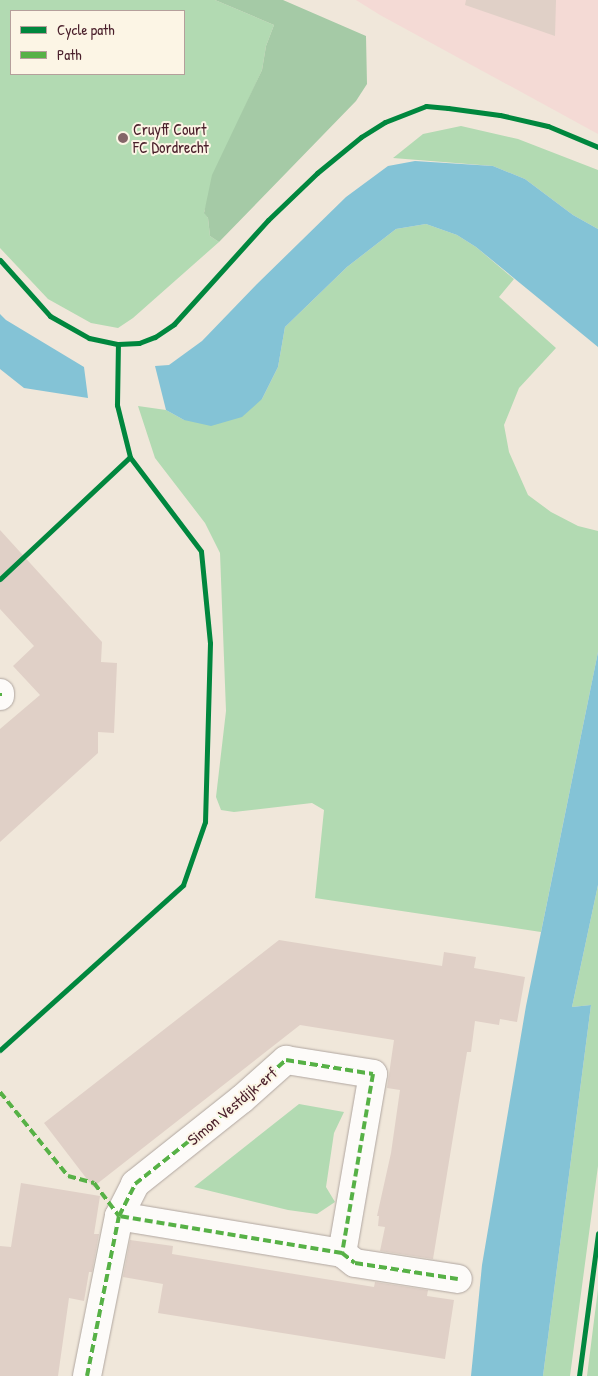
<!DOCTYPE html>
<style>
body{margin:0}
#map{position:relative;width:598px;height:1376px;overflow:hidden;background:#f0e7da;font-family:"Patrick Hand",sans-serif}
div>[style]{position:absolute}
.built>*{inset:0;background:#f4dad5}
.green>*{inset:0;background:#b2dab2}
.forest>*{inset:0;background:#a5caa6}
.water>*{inset:0;background:#84c3d6}
.building>*{inset:0;background:#e0d0c7}
.roads{filter:drop-shadow(0 0 1px #b0a6a0) drop-shadow(0 0 1px #b0a6a0)}
.minor>*{height:28px;margin:-14px;padding:0 14px;transform-origin:14px;border-radius:14px;background:#fdfbf9}
.quiet>*{height:4px;margin-top:-2px;transform-origin:0;background:repeating-linear-gradient(90deg,#57b146 0 8px,transparent 0 12px)}
.cycleway>*{height:5px;margin:-2.5px;padding:0 2.5px;transform-origin:2.5px;border-radius:2.5px;background:#00873e}
.dots>*{width:14px;height:14px;translate:-50% -50%;box-sizing:border-box;border:2px solid #fcf5e5;border-radius:50%}
span{translate:-50% -50%;white-space:nowrap;text-align:center;line-height:1.15;-webkit-text-stroke:4px #fcf5e5;paint-order:stroke}
.poi-label{font-size:16px;color:#4a1f2b}
.left{translate:0 -50%;text-align:left}
.street-label{font-size:16px;color:#4a1f2b}
.legend{position:absolute;left:10px;top:10px;width:175px;height:65px;box-sizing:border-box;background:#fcf5e5;border:1px solid #b59f9b;margin:0;padding:6px 9px;list-style:none;font-size:15px;color:#4a1f2b}
.legend li{display:flex;align-items:center;gap:10px;height:25px}
.legend b{width:25px;border:1px solid #b59f9b}
</style>
<div id="map">
<div class="built">
<div style="clip-path:polygon(356px 0,598px 0,598px 134px,380px 15px)"></div>
</div>
<div class="green">
<div style="clip-path:polygon(evenodd,0 0,215px 0,274px 25px,266px 46px,262px 70px,233px 133px,204px 212px,208px 218px,210px 236px,219px 242px,133px 318px,118px 328px,91px 323px,48px 299px,0 248px,0 0,11px 11px,184px 11px,184px 74px,11px 74px,11px 11px)"></div>
<div style="clip-path:polygon(461px 126px,518px 139px,598px 170px,598px 229px,573px 215px,525px 179px,493px 166px,393px 158px,423px 134px)"></div>
<div style="clip-path:polygon(426px 224px,457px 235px,476px 247px,514px 279px,499px 297px,556px 348px,519px 388px,504px 425px,509px 452px,528px 495px,551px 512px,578px 526px,598px 531px,598px 652px,541px 932px,315px 898px,324px 810px,312px 803px,234px 812px,221px 810px,216px 797px,226px 711px,220px 553px,205px 523px,155px 458px,138px 406px,166px 410px,184px 420px,262px 399px,278px 367px,285px 327px,347px 267px,396px 229px)"></div>
<div style="clip-path:polygon(598px 885px,598px 1166px,570px 1376px,543px 1376px,591px 1005px,572px 1007px)"></div>
<div style="clip-path:polygon(299px 1104px,344px 1112px,334px 1133px,326px 1187px,335px 1202px,317px 1214px,288px 1210px,194px 1187px)"></div>
<div style="clip-path:polygon(598px 1289px,598px 1376px,587px 1376px)"></div>
</div>
<div class="forest">
<div style="clip-path:polygon(215px 0,283px 0,366px 36px,367px 84px,356px 101px,219px 242px,210px 236px,208px 218px,204px 213px,212px 175px,262px 70px,266px 46px,274px 25px)"></div>
</div>
<div class="water">
<div style="clip-path:polygon(415px 161px,493px 166px,525px 179px,573px 215px,598px 229px,598px 347px,476px 247px,457px 235px,426px 224px,396px 229px,347px 267px,285px 327px,278px 367px,262px 399px,242px 417px,211px 426px,184px 420px,166px 410px,155px 366px,169px 365px,202px 341px,257px 284px,346px 197px,388px 166px)"></div>
<div style="clip-path:polygon(0 314px,6px 320px,84px 367px,88px 398px,24px 388px,0 369px)"></div>
<div style="clip-path:polygon(598px 652px,598px 885px,572px 1007px,591px 1005px,543px 1376px,471px 1376px,482px 1265px,526px 1006px)"></div>
</div>
<div class="building">
<div style="clip-path:polygon(466px 0,556px 0,555px 36px,465px 5px)"></div>
<div style="clip-path:polygon(0 530px,102px 642px,101px 662px,117px 663px,114px 733px,98px 732px,98px 753px,0 842px,0 729px,40px 695px,13px 666px,34px 646px,0 609px)"></div>
<div style="clip-path:polygon(279px 940px,442px 966px,444px 952px,476px 957px,474px 968px,525px 977px,517px 1022px,500px 1019px,499px 1025px,475px 1021px,471px 1052px,467px 1052px,433px 1259px,380px 1251px,385px 1227px,378px 1226px,379px 1216px,377px 1216px,391px 1153px,400px 1090px,387px 1088px,394px 1040px,300px 1025px,93px 1187px,44px 1123px)"></div>
<div style="clip-path:polygon(21px 1183px,100px 1196px,94px 1234px,99px 1234px,92px 1272px,89px 1272px,84px 1301px,69px 1298px,58px 1376px,0 1376px,0 1246px,11px 1247px)"></div>
<div style="clip-path:polygon(130px 1240px,173px 1246px,172px 1254px,374px 1287px,375px 1282px,428px 1290px,427px 1296px,454px 1300px,445px 1359px,158px 1313px,163px 1284px,123px 1277px)"></div>
</div>
<div class="roads">
<div class="minor">
<div style="left:0;top:693px;width:3px;rotate:90deg"></div>
<div style="left:342px;top:1253px;width:16px;rotate:38deg"></div>
<div style="left:355px;top:1263px;width:104px;rotate:8.8deg"></div>
<div style="left:87px;top:1376px;width:163px;rotate:-78.7deg"></div>
<div style="left:119px;top:1216px;width:36px;rotate:-63deg"></div>
<div style="left:135px;top:1184px;width:137px;rotate:-38.5deg"></div>
<div style="left:242px;top:1099px;width:59px;rotate:-41.6deg"></div>
<div style="left:286px;top:1060px;width:88px;rotate:9.1deg"></div>
<div style="left:373px;top:1074px;width:182px;rotate:99.8deg"></div>
<div style="left:342px;top:1253px;width:226px;rotate:-170.6deg"></div>
</div>
</div>
<div class="quiet">
<div style="left:0;top:693px;width:3px;rotate:90deg"></div>
<div style="left:0;top:1092px;width:108px;rotate:51deg"></div>
<div style="left:68px;top:1176px;width:27px;rotate:15deg"></div>
<div style="left:94px;top:1183px;width:41px;rotate:52.9deg"></div>
<div style="left:342px;top:1253px;width:16px;rotate:38deg"></div>
<div style="left:355px;top:1263px;width:104px;rotate:8.8deg"></div>
<div style="left:87px;top:1376px;width:163px;rotate:-78.7deg"></div>
<div style="left:119px;top:1216px;width:36px;rotate:-63deg"></div>
<div style="left:135px;top:1184px;width:137px;rotate:-38.5deg"></div>
<div style="left:242px;top:1099px;width:59px;rotate:-41.6deg"></div>
<div style="left:286px;top:1060px;width:88px;rotate:9.1deg"></div>
<div style="left:373px;top:1074px;width:182px;rotate:99.8deg"></div>
<div style="left:342px;top:1253px;width:226px;rotate:-170.6deg"></div>
</div>
<div class="cycleway">
<div style="left:0;top:260px;width:75px;rotate:48.2deg"></div>
<div style="left:50px;top:316px;width:45px;rotate:29.4deg"></div>
<div style="left:89px;top:338px;width:30px;rotate:12deg"></div>
<div style="left:118px;top:344px;width:21px;rotate:-3deg"></div>
<div style="left:139px;top:343px;width:17px;rotate:-21deg"></div>
<div style="left:155px;top:337px;width:23px;rotate:-34deg"></div>
<div style="left:174px;top:324px;width:140px;rotate:-47.9deg"></div>
<div style="left:268px;top:220px;width:68px;rotate:-43.8deg"></div>
<div style="left:317px;top:173px;width:57px;rotate:-39.3deg"></div>
<div style="left:361px;top:137px;width:28px;rotate:-32deg"></div>
<div style="left:385px;top:122px;width:44px;rotate:-21.3deg"></div>
<div style="left:426px;top:106px;width:22px;rotate:5deg"></div>
<div style="left:448px;top:108px;width:52px;rotate:7.7deg"></div>
<div style="left:500px;top:115px;width:49px;rotate:12.9deg"></div>
<div style="left:548px;top:126px;width:54px;rotate:22.8deg"></div>
<div style="left:0;top:579px;width:178px;rotate:-43.2deg"></div>
<div style="left:0;top:1050px;width:246px;rotate:-42deg"></div>
<div style="left:183px;top:885px;width:67px;rotate:-70.8deg"></div>
<div style="left:205px;top:822px;width:179px;rotate:-88.4deg"></div>
<div style="left:210px;top:643px;width:92px;rotate:-95.6deg"></div>
<div style="left:201px;top:551px;width:118px;rotate:-127.1deg"></div>
<div style="left:130px;top:457px;width:54px;rotate:-104deg"></div>
<div style="left:117px;top:405px;width:61px;rotate:-89.1deg"></div>
<div style="left:579px;top:1376px;width:144px;rotate:-82.4deg"></div>
</div>
<div class="dots">
<div style="left:123px;top:138px;background:#846568"></div>
</div>
<div class="poi-label">
<span class="left" style="left:133px;top:138px">Cruyff Court<br>FC Dordrecht</span>
</div>
<div class="street-label">
<span style="left:232px;top:1106px;rotate:-40deg">Simon Vestdijk-erf</span>
</div>
<ul class="legend">
<li><b style="height:6px;background:#00873e"></b>Cycle path</li>
<li><b style="height:6px;background:#57b146"></b>Path</li>
</ul>
</div>
